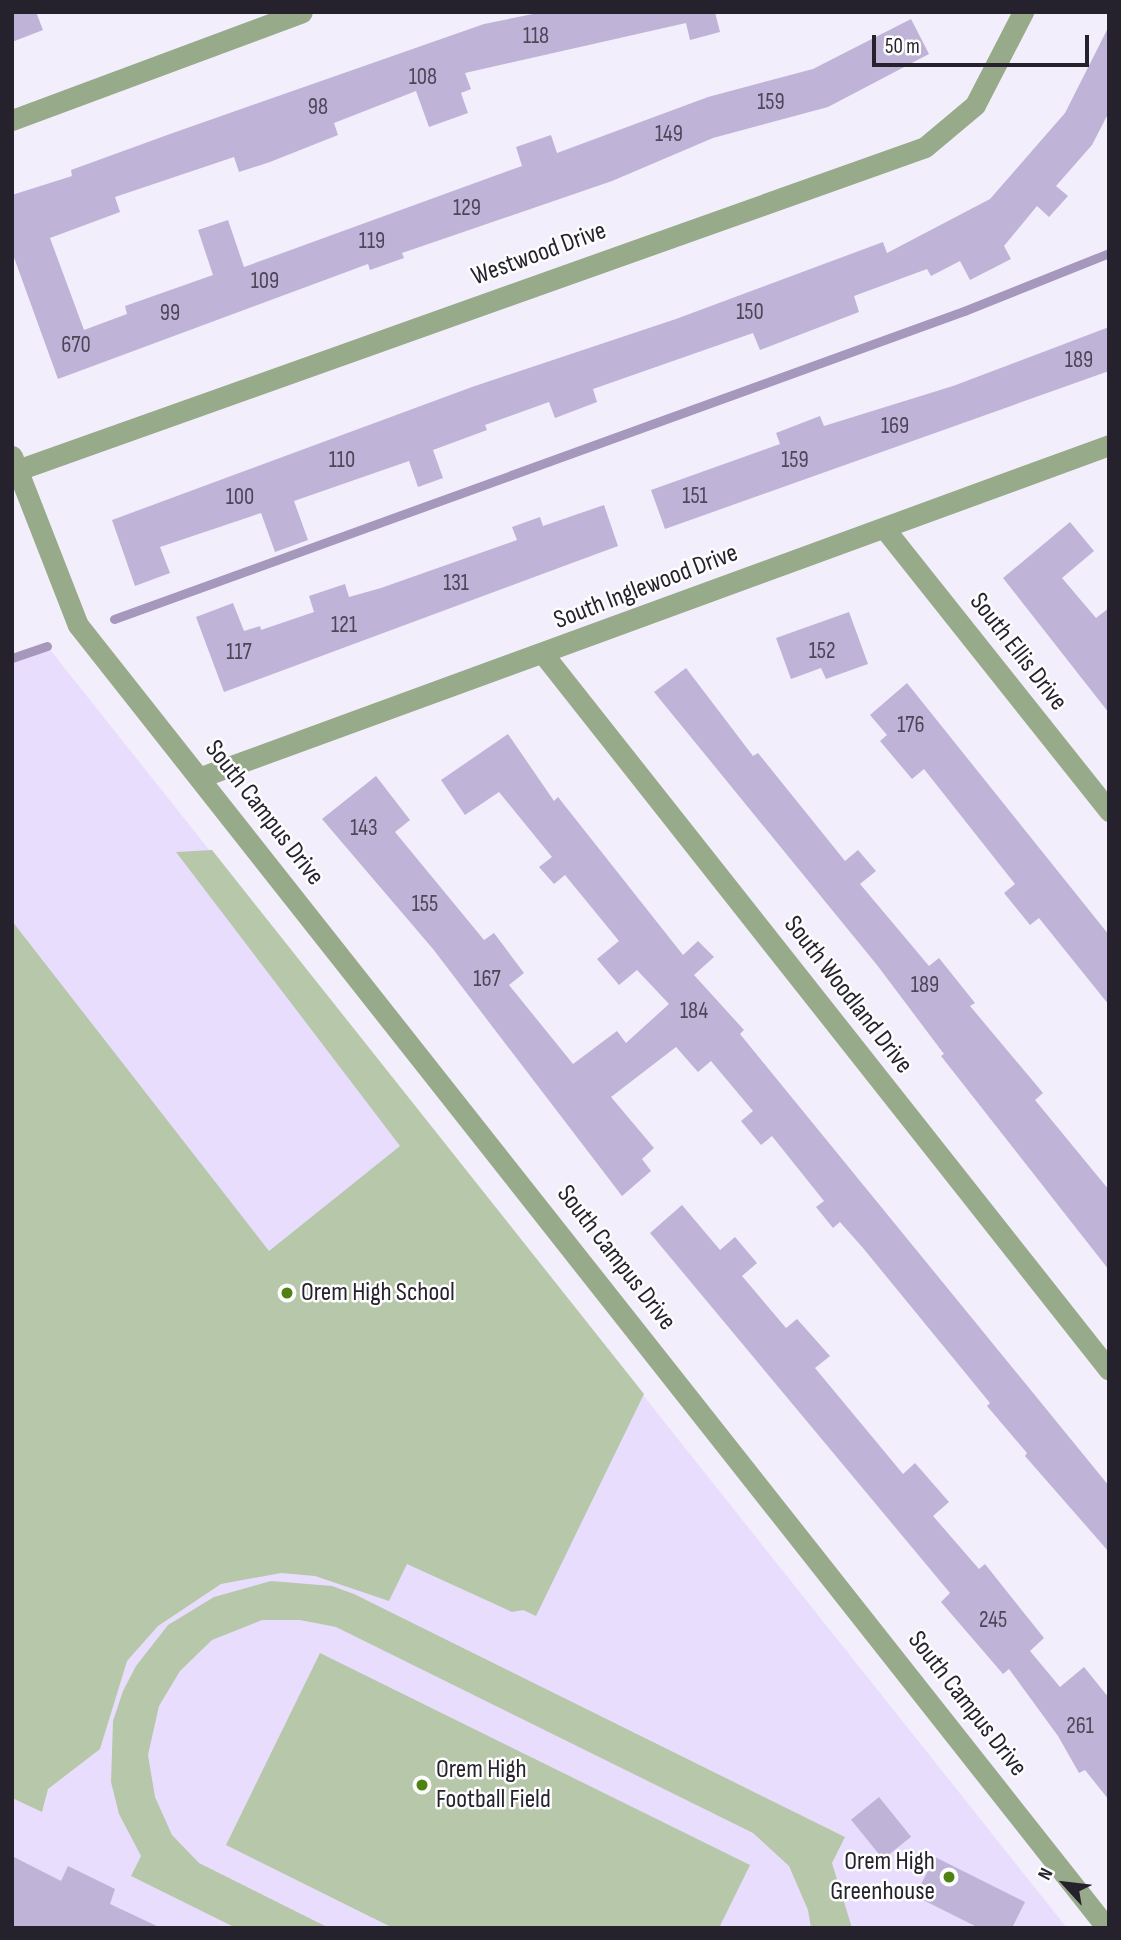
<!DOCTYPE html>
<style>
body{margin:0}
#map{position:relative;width:1121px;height:1940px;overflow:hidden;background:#f2eefb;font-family:"Sofia Sans Condensed",sans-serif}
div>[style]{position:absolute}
.built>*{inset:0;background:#e9ddfd}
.green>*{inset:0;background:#b6c8a9}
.stream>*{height:9px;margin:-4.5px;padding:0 4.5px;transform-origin:4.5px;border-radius:4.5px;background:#a698bd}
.building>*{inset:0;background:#c0b3d8;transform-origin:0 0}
.minor>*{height:21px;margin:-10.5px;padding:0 10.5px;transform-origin:10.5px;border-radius:10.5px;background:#97aa89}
.dots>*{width:19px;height:19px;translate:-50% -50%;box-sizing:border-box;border:4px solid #fdfdfd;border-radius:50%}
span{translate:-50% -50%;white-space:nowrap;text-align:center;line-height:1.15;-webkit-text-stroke:5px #fdfdfd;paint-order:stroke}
.number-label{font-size:23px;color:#4c4658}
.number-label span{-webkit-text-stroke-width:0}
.street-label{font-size:26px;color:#26222d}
.poi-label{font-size:26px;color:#26222d}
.left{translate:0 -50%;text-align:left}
.right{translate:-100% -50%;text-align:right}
.frame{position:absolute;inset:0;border:14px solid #26222d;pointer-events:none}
.north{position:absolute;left:1030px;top:1849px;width:70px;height:70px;-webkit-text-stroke:5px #fdfdfd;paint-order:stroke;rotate:297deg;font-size:19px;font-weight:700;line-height:28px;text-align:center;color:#26222d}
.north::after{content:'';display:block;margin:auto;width:24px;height:32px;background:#26222d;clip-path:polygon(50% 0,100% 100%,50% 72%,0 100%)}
.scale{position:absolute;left:872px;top:35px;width:217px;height:32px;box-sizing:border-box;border:4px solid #26222d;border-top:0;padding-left:9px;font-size:21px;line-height:24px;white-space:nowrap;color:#26222d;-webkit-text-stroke:5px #fdfdfd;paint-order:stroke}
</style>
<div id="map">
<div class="built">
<div style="clip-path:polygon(47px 646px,1067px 1928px,12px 1928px,12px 658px)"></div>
</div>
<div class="green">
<div style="clip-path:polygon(212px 850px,644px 1394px,536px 1616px,523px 1610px,512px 1612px,407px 1564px,389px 1601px,315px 1576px,281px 1573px,221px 1584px,158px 1626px,127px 1661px,100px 1749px,48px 1789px,42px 1812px,12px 1798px,12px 921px,269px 1251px,400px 1146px,176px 852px)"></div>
<div style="clip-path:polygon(271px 1581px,332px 1586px,354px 1594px,845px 1837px,832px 1863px,852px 1928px,811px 1928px,808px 1910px,789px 1866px,753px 1833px,336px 1627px,300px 1620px,262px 1620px,212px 1640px,180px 1671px,159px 1706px,148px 1755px,155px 1797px,172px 1835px,199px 1863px,329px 1928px,236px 1928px,131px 1876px,141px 1856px,119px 1814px,111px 1782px,113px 1721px,123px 1691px,136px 1666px,168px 1625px,214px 1597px)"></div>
<div style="clip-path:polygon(320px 1653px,750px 1865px,719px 1928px,393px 1928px,226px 1845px)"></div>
</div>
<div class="stream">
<div style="left:114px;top:619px;width:904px;rotate:-19.92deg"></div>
<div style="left:964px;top:311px;width:156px;rotate:-21.8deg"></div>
<div style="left:12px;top:658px;width:37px;rotate:-19deg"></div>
</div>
<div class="building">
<div style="clip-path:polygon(12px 12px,36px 12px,43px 30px,12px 42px)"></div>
<div style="clip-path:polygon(543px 12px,715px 12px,720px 32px,690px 40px,686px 23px,465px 73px,471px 89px,461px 93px,468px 113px,429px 127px,416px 91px,334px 123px,338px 135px,270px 162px,239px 172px,234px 157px,115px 197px,120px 212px,50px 238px,84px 330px,127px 314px,125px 306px,213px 275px,198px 230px,228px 220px,244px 267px,522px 166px,516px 147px,551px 135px,557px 153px,708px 97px,813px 69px,911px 19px,929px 54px,828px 107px,713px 138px,612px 181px,402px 253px,404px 258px,370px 270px,368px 264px,58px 379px,12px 252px,12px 195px,72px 176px,71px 170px,170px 134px,484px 24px)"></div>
<div style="clip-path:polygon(1109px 26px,1109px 112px,1092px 145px,1056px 186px,1068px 196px,1049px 217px,1037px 206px,1004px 246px,1011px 259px,970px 280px,960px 261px,931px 276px,927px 269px,854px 296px,859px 312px,760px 350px,753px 333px,593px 389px,597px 402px,555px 418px,549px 402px,485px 425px,487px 430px,433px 450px,443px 478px,418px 487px,409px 461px,294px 501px,308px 540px,275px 552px,261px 513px,160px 547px,170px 573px,135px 586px,112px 520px,472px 387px,676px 319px,883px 242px,887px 253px,990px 199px,1065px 113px)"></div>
<div style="clip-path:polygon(1109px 327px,1109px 371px,665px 529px,651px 490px,780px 444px,776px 433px,820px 416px,824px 426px,953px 386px)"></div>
<div style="clip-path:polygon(604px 505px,618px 546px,224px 692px,196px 617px,233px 603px,244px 631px,260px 626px,261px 630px,314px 612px,309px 596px,345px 584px,349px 597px,381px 588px,517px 540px,512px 527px,540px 517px,543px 526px)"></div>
<div style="clip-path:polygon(1070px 522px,1094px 551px,1062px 578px,1096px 618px,1109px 608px,1109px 713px,1003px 578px)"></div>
<div style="clip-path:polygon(849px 612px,868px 664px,826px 679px,821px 668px,791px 679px,776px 638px)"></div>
<div style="clip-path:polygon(686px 668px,753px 756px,758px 753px,845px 861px,858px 850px,876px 871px,860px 884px,929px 966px,939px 958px,975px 1003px,970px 1006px,1043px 1093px,1035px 1100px,1109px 1190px,1109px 1270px,941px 1056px,944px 1054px,877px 965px,654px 692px)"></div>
<div style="clip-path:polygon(907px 683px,1109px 935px,1109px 1005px,1039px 918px,1030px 925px,1004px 893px,1015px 884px,924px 769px,912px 779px,880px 741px,887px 735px,870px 715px)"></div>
<div style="clip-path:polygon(508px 734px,554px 801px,558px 797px,683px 955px,698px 941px,714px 957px,694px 975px,744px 1030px,740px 1034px,1109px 1486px,1109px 1552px,1025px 1456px,1027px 1453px,987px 1406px,990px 1403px,863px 1248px,840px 1222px,833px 1228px,816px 1207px,824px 1201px,772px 1136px,761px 1145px,741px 1121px,753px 1111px,711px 1061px,698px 1072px,676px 1047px,611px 1097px,654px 1148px,642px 1159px,651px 1171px,622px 1196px,433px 949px,322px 819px,376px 776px,410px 820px,395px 832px,484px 940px,494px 933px,524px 973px,509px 985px,573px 1064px,617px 1031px,626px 1043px,669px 1004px,637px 970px,619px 985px,597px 959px,619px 941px,565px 875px,554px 884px,539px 867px,552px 857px,499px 792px,465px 815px,441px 780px)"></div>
<div style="clip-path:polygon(682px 1205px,720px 1250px,735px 1237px,757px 1263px,742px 1276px,786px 1328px,797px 1319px,830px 1356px,815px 1368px,903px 1474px,915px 1463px,949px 1502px,933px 1516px,979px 1569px,985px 1564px,1044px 1638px,1030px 1651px,1060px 1687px,1084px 1667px,1109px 1698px,1109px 1800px,1085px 1770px,1079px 1773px,1058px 1736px,1009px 1669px,1003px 1674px,941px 1602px,950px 1593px,650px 1233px)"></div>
<div style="left:879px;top:1797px;width:51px;height:36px;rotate:51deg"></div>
<div style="clip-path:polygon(12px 1856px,61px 1881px,68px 1866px,115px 1889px,110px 1904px,161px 1928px,12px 1928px)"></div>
<div style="clip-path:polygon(935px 1857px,1025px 1902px,1012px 1928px,979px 1928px,915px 1896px)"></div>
</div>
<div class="minor">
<div style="left:12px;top:120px;width:309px;rotate:-20.4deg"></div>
<div style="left:12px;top:456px;width:181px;rotate:68.7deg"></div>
<div style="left:78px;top:625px;width:1660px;rotate:51.7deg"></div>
<div style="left:12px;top:472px;width:969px;rotate:-19.59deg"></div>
<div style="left:925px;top:147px;width:65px;rotate:-40deg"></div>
<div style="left:975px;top:105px;width:105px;rotate:-62.7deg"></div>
<div style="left:884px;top:528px;width:362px;rotate:51.5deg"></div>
<div style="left:544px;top:655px;width:911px;rotate:51.68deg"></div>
<div style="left:201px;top:777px;width:967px;rotate:-20.08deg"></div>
</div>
<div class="dots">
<div style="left:287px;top:1293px;background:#508113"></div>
<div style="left:422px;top:1785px;background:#508113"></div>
<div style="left:949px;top:1877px;background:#508113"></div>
</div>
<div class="number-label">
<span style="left:536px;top:36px">118</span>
<span style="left:423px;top:77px">108</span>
<span style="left:771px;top:102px">159</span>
<span style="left:318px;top:107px">98</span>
<span style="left:669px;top:134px">149</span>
<span style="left:467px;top:208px">129</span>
<span style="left:372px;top:241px">119</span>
<span style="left:265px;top:281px">109</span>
<span style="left:750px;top:312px">150</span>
<span style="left:170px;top:313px">99</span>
<span style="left:76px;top:345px">670</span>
<span style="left:1079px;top:360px">189</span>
<span style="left:895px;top:426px">169</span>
<span style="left:342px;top:460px">110</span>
<span style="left:795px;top:460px">159</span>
<span style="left:695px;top:496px">151</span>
<span style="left:240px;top:497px">100</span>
<span style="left:456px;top:583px">131</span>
<span style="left:344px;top:625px">121</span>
<span style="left:822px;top:651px">152</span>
<span style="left:239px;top:652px">117</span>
<span style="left:911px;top:725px">176</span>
<span style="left:364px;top:828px">143</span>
<span style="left:425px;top:904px">155</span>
<span style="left:487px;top:979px">167</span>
<span style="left:925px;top:985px">189</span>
<span style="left:694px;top:1011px">184</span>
<span style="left:993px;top:1620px">245</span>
<span style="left:1080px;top:1726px">261</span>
</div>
<div class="street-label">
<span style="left:539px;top:254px;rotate:-20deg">Westwood Drive</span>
<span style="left:646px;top:587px;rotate:-21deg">South Inglewood Drive</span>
<span style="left:1018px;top:652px;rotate:52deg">South Ellis Drive</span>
<span style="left:264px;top:813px;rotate:52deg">South Campus Drive</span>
<span style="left:848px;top:995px;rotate:52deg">South Woodland Drive</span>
<span style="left:616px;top:1258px;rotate:52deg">South Campus Drive</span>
<span style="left:967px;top:1704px;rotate:52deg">South Campus Drive</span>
</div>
<div class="poi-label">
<span class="left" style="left:301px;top:1293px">Orem High School</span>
<span class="left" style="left:436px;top:1785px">Orem High<br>Football Field</span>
<span class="right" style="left:935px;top:1877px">Orem High<br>Greenhouse</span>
</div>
<div class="frame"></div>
<div class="north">N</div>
<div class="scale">50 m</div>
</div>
